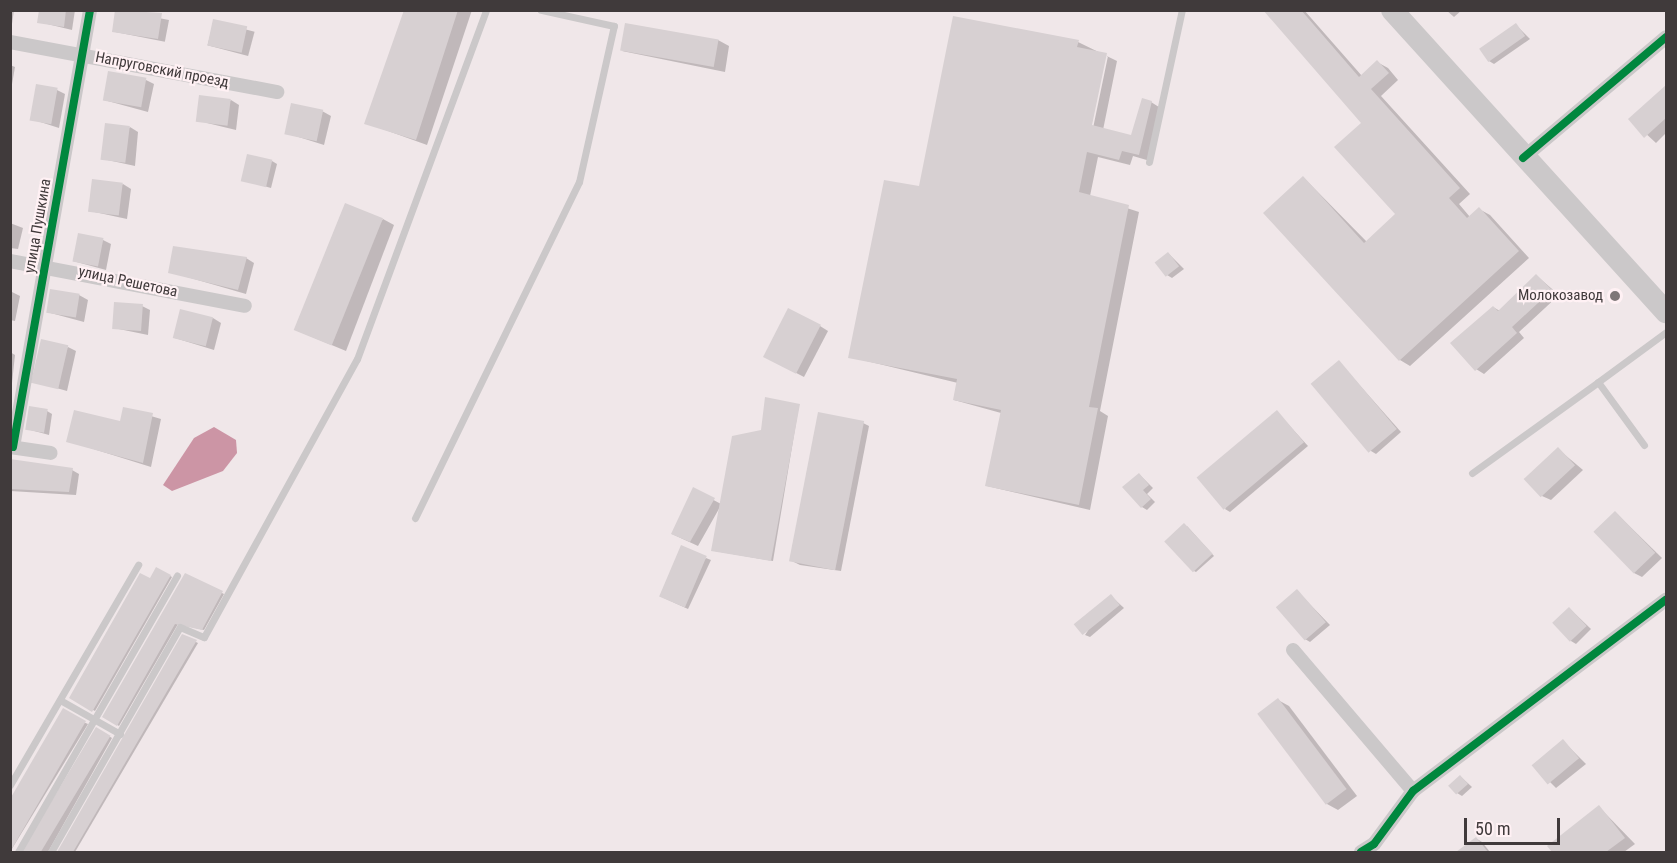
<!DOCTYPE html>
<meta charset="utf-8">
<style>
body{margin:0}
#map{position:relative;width:1677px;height:863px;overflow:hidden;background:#f0e7e9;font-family:"Roboto Condensed",sans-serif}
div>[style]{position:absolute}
.water>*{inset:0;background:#cc95a5}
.shadow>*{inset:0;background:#0003;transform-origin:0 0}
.building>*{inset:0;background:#d7d0d2;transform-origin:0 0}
.service>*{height:7px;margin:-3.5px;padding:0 3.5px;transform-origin:3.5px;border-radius:3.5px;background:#cbc8c9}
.minor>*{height:14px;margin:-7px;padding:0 7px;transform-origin:7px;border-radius:7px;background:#cbc8c9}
.trunk>*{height:22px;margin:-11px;padding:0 11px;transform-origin:11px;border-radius:11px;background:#cbc8c9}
.cycleway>*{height:8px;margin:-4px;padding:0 4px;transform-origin:4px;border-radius:4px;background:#00873e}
.dots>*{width:16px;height:16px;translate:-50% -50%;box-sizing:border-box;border:3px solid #fff1f4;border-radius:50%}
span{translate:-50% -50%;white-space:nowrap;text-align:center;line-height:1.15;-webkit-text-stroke:4.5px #fff1f4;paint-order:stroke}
.street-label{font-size:15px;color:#403a3b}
.poi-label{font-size:15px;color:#403a3b}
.right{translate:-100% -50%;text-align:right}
.frame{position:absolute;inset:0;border:12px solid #403a3b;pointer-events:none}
.scale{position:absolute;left:1464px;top:818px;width:96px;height:27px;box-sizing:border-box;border:3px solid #403a3b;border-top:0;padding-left:8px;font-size:18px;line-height:21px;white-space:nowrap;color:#403a3b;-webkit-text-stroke:4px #fff1f4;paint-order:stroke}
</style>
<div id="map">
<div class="water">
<div style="clip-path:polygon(214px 427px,236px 440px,237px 453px,223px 471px,172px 491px,163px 485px,194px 438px)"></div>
</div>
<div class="shadow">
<div style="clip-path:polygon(10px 10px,14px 10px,12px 24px,10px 23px)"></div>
<div style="clip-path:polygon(40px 10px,75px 10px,72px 30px,39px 22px)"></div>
<div style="left:117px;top:10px;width:53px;height:22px;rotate:11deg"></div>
<div style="clip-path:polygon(406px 10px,472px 10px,427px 145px,366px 123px)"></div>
<div style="clip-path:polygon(1265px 10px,1304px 10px,1362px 76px,1377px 62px,1388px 68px,1398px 80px,1381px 96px,1470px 194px,1459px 204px,1470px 217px,1479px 209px,1490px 215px,1529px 258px,1410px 366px,1400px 360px,1304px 178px,1367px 242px,1398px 215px,1363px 123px)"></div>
<div style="clip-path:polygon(1446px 10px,1462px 10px,1454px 17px)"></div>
<div style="left:214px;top:21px;width:42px;height:25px;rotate:15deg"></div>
<div style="clip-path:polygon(1516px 25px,1530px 39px,1494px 64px,1489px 61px,1481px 50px)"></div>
<div style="clip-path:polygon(718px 40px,729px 46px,725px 72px,622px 51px)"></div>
<div style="clip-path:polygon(evenodd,1078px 42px,1117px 61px,1103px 130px,1132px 137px,1151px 102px,1162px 109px,1150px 161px,1133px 156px,1130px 165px,1098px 157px,1090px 196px,1139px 212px,1100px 411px,1108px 416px,1090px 510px,987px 486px,1001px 413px,954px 400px,958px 383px,850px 357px,920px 188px,1078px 42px,1105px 56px,1108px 56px,1092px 133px,1090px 132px,1105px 56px)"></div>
<div style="clip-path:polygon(10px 65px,15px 67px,11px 90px,10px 90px)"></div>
<div style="clip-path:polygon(146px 80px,154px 84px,148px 112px,104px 100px)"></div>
<div style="clip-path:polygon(1666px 87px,1666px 133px,1656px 143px,1630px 119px)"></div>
<div style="clip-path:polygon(57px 90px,65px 94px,59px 128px,31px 119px)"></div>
<div style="clip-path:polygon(231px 100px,239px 105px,236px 130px,207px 123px)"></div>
<div style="clip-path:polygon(322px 111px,331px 116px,324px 145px,286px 133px)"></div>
<div style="clip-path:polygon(130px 127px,138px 132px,135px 166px,103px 159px)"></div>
<div style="clip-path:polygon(272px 161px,277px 164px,271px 188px,242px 180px)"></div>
<div style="clip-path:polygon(123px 184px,131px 189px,127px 219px,90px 211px)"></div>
<div style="clip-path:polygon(383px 219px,394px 225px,346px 351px,298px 331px)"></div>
<div style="clip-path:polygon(10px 223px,23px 228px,18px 249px,10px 248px)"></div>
<div style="clip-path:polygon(103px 240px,111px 244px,106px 270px,73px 261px)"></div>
<div style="clip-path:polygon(1169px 254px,1184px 269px,1172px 278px,1167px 275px)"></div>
<div style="clip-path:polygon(246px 258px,254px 263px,246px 294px,170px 272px)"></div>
<div style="clip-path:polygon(1537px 276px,1559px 295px,1519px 332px,1524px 338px,1484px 374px,1476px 369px,1493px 307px,1500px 311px)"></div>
<div style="clip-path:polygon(10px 291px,20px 296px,15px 321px,10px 320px)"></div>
<div style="clip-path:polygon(79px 295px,88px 300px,84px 322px,47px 312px)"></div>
<div style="clip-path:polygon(142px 306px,150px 310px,148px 335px,114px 328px)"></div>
<div style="clip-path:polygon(213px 318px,221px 323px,214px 350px,175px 338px)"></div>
<div style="clip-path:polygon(820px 326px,828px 331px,804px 377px,773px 361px)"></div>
<div style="clip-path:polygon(68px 347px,76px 351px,67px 391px,35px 382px)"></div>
<div style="clip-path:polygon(10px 352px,15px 355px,12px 383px,10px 383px)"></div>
<div style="clip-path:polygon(1339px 362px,1401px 432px,1376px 454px,1371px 451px)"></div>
<div style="clip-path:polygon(799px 405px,773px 561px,715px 551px,720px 507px,698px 546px,672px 534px,693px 489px,721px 504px)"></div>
<div style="clip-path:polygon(124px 408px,161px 419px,151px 467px,68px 441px,122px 423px)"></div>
<div style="clip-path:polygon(47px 411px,52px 414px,49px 435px,27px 429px)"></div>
<div style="clip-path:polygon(1277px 412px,1308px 446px,1230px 512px,1225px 509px)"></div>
<div style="clip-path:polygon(863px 423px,869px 426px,841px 571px,800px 565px,794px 562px)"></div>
<div style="clip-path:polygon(1558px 449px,1583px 470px,1551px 500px,1542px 496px)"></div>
<div style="clip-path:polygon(10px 461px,72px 470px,79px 474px,76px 495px,10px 491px)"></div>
<div style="clip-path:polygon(1139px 474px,1153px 488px,1147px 494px,1155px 502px,1147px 510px,1142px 507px)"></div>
<div style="clip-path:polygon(1616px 513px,1662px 558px,1642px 577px,1634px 573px)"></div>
<div style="clip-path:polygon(1187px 526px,1214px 556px,1196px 572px,1194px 571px)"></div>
<div style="clip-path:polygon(706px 558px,711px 560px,688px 609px,664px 598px)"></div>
<div style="clip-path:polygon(157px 569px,172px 577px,95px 711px,71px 698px)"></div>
<div style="clip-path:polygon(185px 575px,224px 594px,204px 630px,178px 624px,119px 726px,104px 717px)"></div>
<div style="clip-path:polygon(1297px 591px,1330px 625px,1310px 642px,1305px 639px)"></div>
<div style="clip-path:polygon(1111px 596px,1124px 608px,1090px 637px,1085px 635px)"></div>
<div style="clip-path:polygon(1570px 609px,1591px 629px,1576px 644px,1571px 641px)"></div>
<div style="clip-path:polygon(183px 636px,198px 643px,75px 852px,59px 852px)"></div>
<div style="clip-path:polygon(1278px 700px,1289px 706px,1357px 796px,1338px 810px,1327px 804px)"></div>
<div style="clip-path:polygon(62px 713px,88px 724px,10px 852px,10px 801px)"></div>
<div style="clip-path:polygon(97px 729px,112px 738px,48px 852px,26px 852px)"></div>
<div style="clip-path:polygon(1563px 741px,1586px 764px,1556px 788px,1533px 765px)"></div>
<div style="clip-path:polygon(1460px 776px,1472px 787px,1462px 796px,1457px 793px)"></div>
<div style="clip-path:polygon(1599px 807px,1635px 844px,1624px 852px,1554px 852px,1549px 846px)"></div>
<div style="clip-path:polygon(1477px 839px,1482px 842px,1490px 852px,1464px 852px)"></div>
</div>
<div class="building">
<div style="clip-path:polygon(39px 10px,66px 10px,64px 27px,37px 23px)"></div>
<div style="clip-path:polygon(115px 10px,162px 13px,158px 39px,112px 32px)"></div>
<div style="clip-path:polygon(404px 10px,458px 10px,416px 140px,364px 124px)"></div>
<div style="clip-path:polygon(1263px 10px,1301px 10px,1359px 77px,1377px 60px,1389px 73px,1371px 89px,1460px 188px,1449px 198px,1467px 218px,1479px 207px,1519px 251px,1399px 361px,1263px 213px,1303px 176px,1364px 243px,1395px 214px,1334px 147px,1361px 123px)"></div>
<div style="clip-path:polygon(953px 16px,1079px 40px,1077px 47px,1107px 53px,1092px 125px,1131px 135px,1142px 98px,1152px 101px,1139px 155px,1122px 151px,1119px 160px,1087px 152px,1079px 192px,1129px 205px,1089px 407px,1098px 408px,1079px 505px,985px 486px,1001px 410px,953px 400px,957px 379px,848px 358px,884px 180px,919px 186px)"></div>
<div style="left:213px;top:19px;width:35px;height:27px;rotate:12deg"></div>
<div style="left:625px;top:23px;width:95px;height:28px;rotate:10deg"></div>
<div style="left:1516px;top:23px;width:16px;height:45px;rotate:55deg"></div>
<div style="left:108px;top:71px;width:39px;height:30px;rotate:10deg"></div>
<div style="left:36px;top:84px;width:22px;height:37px;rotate:10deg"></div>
<div style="clip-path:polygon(1666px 85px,1666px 118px,1644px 138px,1628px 119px)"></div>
<div style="left:199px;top:95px;width:32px;height:27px;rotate:7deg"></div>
<div style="left:291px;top:103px;width:33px;height:32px;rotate:12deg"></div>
<div style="left:105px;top:123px;width:25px;height:37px;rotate:7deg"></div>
<div style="left:247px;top:154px;width:26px;height:28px;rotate:13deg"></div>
<div style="left:92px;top:179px;width:31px;height:33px;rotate:7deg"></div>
<div style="left:345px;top:203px;width:41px;height:137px;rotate:22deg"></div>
<div style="left:78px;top:233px;width:26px;height:29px;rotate:11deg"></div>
<div style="clip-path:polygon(173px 246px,247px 257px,238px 290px,168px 273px)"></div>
<div style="left:1168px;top:252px;width:18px;height:17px;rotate:52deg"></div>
<div style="clip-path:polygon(1536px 274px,1552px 290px,1512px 327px,1517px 333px,1475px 371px,1450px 343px,1493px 306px,1498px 311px)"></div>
<div style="left:50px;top:289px;width:30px;height:24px;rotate:9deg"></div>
<div style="left:114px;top:302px;width:29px;height:27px;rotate:4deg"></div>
<div style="left:788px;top:308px;width:37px;height:55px;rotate:27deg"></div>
<div style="left:180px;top:309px;width:34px;height:30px;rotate:14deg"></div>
<div style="left:41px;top:339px;width:28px;height:45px;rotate:13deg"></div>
<div style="left:1339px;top:360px;width:90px;height:37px;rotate:50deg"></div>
<div style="clip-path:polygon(765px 397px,800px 404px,771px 561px,711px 551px,732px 436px,761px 430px)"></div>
<div style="left:29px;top:406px;width:19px;height:24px;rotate:9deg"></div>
<div style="clip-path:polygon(123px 407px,153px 413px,143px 463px,66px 442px,74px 410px,120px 421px)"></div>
<div style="left:1277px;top:410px;width:42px;height:105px;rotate:50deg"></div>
<div style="left:818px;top:412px;width:47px;height:152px;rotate:11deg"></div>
<div style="left:1558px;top:447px;width:25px;height:47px;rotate:47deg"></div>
<div style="clip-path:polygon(10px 459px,73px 468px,69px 492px,10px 489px)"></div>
<div style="clip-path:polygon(1139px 473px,1149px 485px,1143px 490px,1151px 499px,1141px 508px,1122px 487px)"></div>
<div style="clip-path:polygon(693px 487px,715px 498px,690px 542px,671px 534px)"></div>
<div style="left:1615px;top:511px;width:58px;height:30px;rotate:46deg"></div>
<div style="left:1184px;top:523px;width:42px;height:27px;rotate:47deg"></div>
<div style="left:681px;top:545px;width:28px;height:56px;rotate:23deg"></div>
<div style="clip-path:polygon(156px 567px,171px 575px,92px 712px,69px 698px,140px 573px,150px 578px)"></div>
<div style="clip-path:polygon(185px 573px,223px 591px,202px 630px,175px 624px,117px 726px,102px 717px)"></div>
<div style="left:1297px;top:589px;width:44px;height:28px;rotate:49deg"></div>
<div style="left:1111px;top:594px;width:14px;height:48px;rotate:51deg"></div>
<div style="left:1569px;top:607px;width:26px;height:23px;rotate:47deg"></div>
<div style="clip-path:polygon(182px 634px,197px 640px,73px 852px,57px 852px)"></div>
<div style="left:1278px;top:698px;width:114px;height:26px;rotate:53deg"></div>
<div style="clip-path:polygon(63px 708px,86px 721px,10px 852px,10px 799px)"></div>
<div style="left:96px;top:727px;width:17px;height:144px;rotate:31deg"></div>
<div style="left:1563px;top:739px;width:25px;height:41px;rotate:50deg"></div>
<div style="left:1460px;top:775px;width:12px;height:16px;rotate:48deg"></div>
<div style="clip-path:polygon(1599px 805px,1625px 838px,1606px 852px,1552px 852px,1547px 846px)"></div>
<div style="clip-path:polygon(1476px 837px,1488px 852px,1456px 852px)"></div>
</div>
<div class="service">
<div style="left:1149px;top:162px;width:156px;rotate:-77.8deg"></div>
<div style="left:1644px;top:445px;width:78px;rotate:-126.1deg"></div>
<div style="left:1598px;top:382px;width:84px;rotate:-36.3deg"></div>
<div style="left:1472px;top:473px;width:155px;rotate:-35.8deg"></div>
<div style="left:415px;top:518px;width:374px;rotate:-64deg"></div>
<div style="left:579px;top:182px;width:160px;rotate:-77.4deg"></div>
<div style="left:614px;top:26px;width:75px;rotate:-167.6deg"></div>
<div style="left:60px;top:700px;width:69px;rotate:29.5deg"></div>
<div style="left:10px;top:785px;width:255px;rotate:-59.8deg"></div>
<div style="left:18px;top:852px;width:319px;rotate:-60.1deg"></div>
<div style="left:51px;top:852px;width:259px;rotate:-60.2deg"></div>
<div style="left:180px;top:627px;width:26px;rotate:23deg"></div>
<div style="left:204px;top:637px;width:317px;rotate:-61.2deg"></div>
<div style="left:357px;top:359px;width:372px;rotate:-69.7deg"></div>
</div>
<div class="minor">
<div style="left:10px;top:42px;width:272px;rotate:10.6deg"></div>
<div style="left:1523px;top:158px;width:187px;rotate:-40.2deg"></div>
<div style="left:10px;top:261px;width:239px;rotate:10.8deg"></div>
<div style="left:10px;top:447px;width:41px;rotate:8.3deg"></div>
<div style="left:13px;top:447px;width:444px;rotate:-80deg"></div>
<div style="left:1293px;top:650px;width:185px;rotate:49.6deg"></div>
<div style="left:1361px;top:852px;width:15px;rotate:-32deg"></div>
<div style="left:1374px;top:844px;width:66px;rotate:-53.7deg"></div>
<div style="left:1413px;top:791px;width:317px;rotate:-37.1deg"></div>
</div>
<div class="trunk">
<div style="left:1392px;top:10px;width:408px;rotate:47.8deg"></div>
</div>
<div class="cycleway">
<div style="left:1523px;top:158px;width:187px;rotate:-40.2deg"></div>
<div style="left:13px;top:447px;width:444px;rotate:-80deg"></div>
<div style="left:1361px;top:852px;width:15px;rotate:-32deg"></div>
<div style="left:1374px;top:844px;width:66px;rotate:-53.7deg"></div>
<div style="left:1413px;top:791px;width:317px;rotate:-37.1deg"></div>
</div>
<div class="dots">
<div style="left:1615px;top:296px;background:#7e7778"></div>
</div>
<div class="street-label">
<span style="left:162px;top:70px;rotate:11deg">Напруговский проезд</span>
<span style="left:38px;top:226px;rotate:-80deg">улица Пушкина</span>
<span style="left:128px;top:282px;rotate:12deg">улица Решетова</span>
</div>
<div class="poi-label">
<span class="right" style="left:1603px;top:296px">Молокозавод</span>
</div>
<div class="frame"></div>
<div class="scale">50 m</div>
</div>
